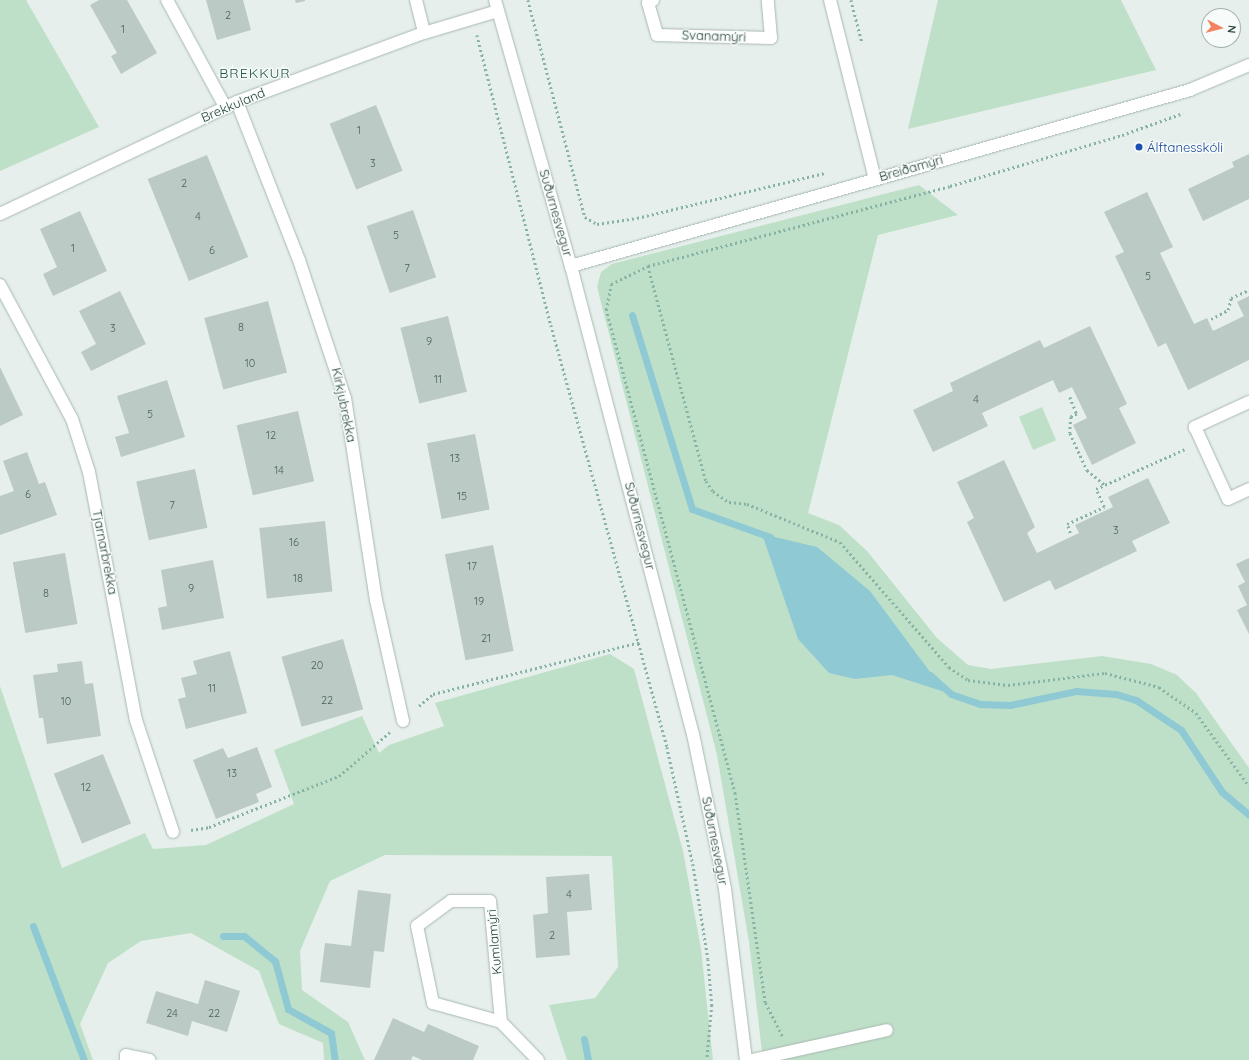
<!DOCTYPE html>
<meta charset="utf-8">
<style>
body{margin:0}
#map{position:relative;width:1249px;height:1060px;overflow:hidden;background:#e6efeb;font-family:Quicksand,sans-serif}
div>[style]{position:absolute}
.green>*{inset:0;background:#bfe0c8;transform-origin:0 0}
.water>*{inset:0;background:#8ec9d4}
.stream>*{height:7px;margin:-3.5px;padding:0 3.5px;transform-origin:3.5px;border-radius:3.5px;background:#8ec9d4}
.building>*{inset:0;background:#bbcac4;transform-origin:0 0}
.path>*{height:2.5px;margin-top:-1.25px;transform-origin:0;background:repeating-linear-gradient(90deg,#86b3a5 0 2px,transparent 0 5px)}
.roads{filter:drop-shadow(0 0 1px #a8b8b2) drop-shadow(0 0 1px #a8b8b2)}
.minor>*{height:12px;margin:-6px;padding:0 6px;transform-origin:6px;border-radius:6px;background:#fff}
.dots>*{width:11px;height:11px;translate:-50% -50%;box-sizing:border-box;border:2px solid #f7fbf9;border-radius:50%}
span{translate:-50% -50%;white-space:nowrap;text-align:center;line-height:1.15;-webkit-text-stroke:3px #f7fbf9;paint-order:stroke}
.number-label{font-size:11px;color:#4a645c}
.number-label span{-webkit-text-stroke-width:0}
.street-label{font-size:13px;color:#24423a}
.transit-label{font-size:13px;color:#164399}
.left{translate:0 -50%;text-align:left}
.neighbourhood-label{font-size:14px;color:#1f5548;letter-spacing:1px}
.north{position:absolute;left:1201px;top:8px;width:40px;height:40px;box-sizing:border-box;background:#f7fbf9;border:1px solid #a3b1ad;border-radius:50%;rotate:97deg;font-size:11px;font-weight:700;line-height:16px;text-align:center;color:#24423a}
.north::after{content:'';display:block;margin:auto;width:14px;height:18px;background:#f4845f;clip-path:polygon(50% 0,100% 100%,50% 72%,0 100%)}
</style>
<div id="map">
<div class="green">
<div style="clip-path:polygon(0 0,26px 0,99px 127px,0 171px)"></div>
<div style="clip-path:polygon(938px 0,1121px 0,1156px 70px,908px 129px)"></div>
<div style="clip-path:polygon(919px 185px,958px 215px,878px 235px,808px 513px,839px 525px,867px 551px,937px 638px,968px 665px,991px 669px,1102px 656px,1151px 664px,1177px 675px,1196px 693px,1249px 768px,1249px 1060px,763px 1060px,749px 942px,717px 755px,597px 287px,601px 272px,612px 264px)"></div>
<div style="left:1042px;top:407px;width:36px;height:25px;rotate:67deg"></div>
<div style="clip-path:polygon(610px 654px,634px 669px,683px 851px,701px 949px,713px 1060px,567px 1060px,549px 1005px,595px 998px,618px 967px,612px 856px,385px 855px,330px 881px,300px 951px,302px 990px,348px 1022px,365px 1060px,324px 1060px,323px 1043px,279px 1024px,259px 971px,191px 933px,141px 941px,108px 963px,80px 1024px,93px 1060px,0 1060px,0 686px,62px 868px,145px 833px,153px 849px,206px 845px,294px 804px,274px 750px,362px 716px,379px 753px,389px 745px,444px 726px,435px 703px)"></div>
</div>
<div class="water">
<div style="clip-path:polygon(762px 534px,817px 547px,870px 591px,939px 684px,951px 694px,892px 675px,855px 679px,829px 673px,798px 639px)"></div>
</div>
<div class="stream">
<div style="left:632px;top:315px;width:203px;rotate:72.8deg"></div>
<div style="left:692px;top:509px;width:83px;rotate:19.7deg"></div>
<div style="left:930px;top:675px;width:28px;rotate:42deg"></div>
<div style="left:951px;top:694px;width:31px;rotate:19deg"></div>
<div style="left:980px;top:704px;width:30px;rotate:2deg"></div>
<div style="left:1010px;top:705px;width:67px;rotate:-12deg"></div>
<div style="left:1076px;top:691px;width:40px;rotate:4.3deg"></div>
<div style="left:1116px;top:694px;width:21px;rotate:17deg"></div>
<div style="left:1136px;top:700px;width:54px;rotate:33.7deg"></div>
<div style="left:1181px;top:730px;width:74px;rotate:56.5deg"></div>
<div style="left:1222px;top:792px;width:35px;rotate:40deg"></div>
<div style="left:33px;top:926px;width:143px;rotate:69.2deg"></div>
<div style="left:223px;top:936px;width:21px"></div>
<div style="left:244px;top:936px;width:40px;rotate:39deg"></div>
<div style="left:275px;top:961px;width:50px;rotate:74.8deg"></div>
<div style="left:288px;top:1009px;width:49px;rotate:29.2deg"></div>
<div style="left:331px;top:1033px;width:27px;rotate:82deg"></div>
<div style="left:584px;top:1039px;width:21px;rotate:79deg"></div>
</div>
<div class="building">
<div style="clip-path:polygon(99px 0,127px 0,157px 53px,121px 74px,111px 56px,117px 53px,90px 5px)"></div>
<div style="clip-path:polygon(206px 0,243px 0,251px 30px,217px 40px)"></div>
<div style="clip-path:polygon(295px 0,305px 0,305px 1px,296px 3px)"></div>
<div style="left:376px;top:105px;width:71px;height:50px;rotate:68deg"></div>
<div style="clip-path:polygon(1249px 154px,1249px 199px,1203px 221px,1188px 189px,1234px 167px,1232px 162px)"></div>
<div style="left:207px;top:155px;width:110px;height:64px;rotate:68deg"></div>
<div style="clip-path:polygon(1147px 192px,1173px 247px,1160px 253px,1194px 324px,1207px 318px,1213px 331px,1244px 316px,1237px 302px,1249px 296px,1249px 360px,1188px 390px,1166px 343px,1158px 347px,1115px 256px,1124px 252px,1104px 212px)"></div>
<div style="left:413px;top:210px;width:71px;height:49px;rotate:71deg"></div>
<div style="clip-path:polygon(80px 211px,107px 271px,53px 296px,43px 274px,57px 267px,40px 229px)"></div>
<div style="clip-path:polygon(120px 291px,146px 344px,91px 371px,81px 352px,96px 344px,79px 311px)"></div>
<div style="left:268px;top:301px;width:74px;height:66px;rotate:75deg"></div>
<div style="left:448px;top:316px;width:78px;height:49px;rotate:76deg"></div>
<div style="clip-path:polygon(1090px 326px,1127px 404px,1119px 408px,1136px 443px,1092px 465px,1073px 425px,1087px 418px,1072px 387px,1059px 393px,1053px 380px,982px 413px,988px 426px,933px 452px,913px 410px,953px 391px,950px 383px,1040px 340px,1044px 348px)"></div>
<div style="clip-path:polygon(0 367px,23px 415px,0 426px)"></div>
<div style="clip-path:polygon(167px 380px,185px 437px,121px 457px,115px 437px,129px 433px,117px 396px)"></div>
<div style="left:298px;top:411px;width:72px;height:63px;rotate:77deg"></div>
<div style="left:475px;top:434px;width:77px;height:49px;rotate:79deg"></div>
<div style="clip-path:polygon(27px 452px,39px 484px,45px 482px,57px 515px,0 535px,0 496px,14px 491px,3px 461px)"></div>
<div style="clip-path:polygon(1004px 460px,1035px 527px,1027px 533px,1037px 553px,1079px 533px,1075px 525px,1113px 507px,1108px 497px,1148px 478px,1170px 523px,1132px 541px,1137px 551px,1055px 590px,1050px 580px,1004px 602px,967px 522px,974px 518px,957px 482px)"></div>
<div style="left:195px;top:469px;width:60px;height:60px;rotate:78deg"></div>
<div style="left:325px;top:521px;width:71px;height:66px;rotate:84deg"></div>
<div style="left:493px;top:545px;width:108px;height:49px;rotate:79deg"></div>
<div style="left:65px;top:553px;width:72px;height:53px;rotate:80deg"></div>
<div style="clip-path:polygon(1249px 558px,1249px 634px,1237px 610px,1247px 605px,1238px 586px,1245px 582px,1236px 564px)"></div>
<div style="clip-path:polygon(213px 560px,224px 618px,162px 630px,158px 608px,167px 606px,161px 570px)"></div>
<div style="left:343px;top:639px;width:73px;height:64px;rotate:74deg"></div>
<div style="clip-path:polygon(230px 651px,247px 713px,186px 729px,178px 699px,186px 697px,181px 678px,197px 674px,193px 661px)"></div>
<div style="clip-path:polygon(82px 661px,85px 684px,93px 683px,101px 736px,47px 744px,43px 718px,39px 718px,33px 675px,58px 672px,57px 664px)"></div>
<div style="clip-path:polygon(257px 747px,272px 787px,256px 794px,259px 802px,216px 819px,193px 760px,223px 748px,228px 758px)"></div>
<div style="left:103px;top:754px;width:75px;height:53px;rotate:68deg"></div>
<div style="clip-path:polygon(589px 874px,592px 910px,567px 912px,570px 955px,536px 958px,533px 915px,548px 913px,546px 877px)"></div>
<div style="clip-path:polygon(358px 890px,391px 894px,384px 952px,374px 951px,370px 988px,320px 982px,325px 943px,351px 946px)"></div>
<div style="clip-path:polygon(205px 980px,240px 991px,227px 1032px,192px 1021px,188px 1036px,146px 1023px,156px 991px,198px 1004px)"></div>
<div style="clip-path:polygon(393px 1018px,424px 1032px,428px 1024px,479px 1046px,473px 1060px,422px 1060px,413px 1056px,411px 1060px,374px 1060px)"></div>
</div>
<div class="path">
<div style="left:528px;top:0;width:224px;rotate:75.3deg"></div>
<div style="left:585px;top:217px;width:14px;rotate:30deg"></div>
<div style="left:597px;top:224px;width:40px;rotate:-8.5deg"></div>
<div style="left:637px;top:218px;width:193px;rotate:-13.5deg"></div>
<div style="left:851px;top:0;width:43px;rotate:75.3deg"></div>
<div style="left:477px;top:35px;width:299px;rotate:75.7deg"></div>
<div style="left:551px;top:325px;width:438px;rotate:74.6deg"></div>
<div style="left:667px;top:747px;width:120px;rotate:77.5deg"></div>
<div style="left:693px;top:864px;width:96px;rotate:81deg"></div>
<div style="left:708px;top:959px;width:46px;rotate:85deg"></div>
<div style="left:712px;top:1005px;width:55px;rotate:95.2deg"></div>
<div style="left:648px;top:266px;width:223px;rotate:74.9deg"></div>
<div style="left:706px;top:481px;width:12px;rotate:55deg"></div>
<div style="left:713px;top:491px;width:19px;rotate:35deg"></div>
<div style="left:729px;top:502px;width:18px;rotate:6deg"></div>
<div style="left:747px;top:504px;width:100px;rotate:22.2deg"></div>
<div style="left:840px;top:542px;width:166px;rotate:48.9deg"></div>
<div style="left:949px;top:667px;width:23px;rotate:34deg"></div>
<div style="left:968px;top:680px;width:40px;rotate:7.1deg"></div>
<div style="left:1008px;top:685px;width:98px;rotate:-7.1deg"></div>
<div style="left:1105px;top:673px;width:56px;rotate:14.5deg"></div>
<div style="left:1159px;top:687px;width:45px;rotate:35.1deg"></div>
<div style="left:1196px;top:713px;width:90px;rotate:54deg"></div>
<div style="left:1211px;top:319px;width:19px;rotate:-28deg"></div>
<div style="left:1228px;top:310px;width:12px;rotate:-76deg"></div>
<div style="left:1231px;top:298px;width:20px;rotate:-24deg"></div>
<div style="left:1070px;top:397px;width:18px;rotate:68deg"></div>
<div style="left:1077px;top:414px;width:7px;rotate:153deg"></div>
<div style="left:1071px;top:417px;width:16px;rotate:94deg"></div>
<div style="left:1070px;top:433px;width:41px;rotate:65.3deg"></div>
<div style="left:1087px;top:470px;width:23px;rotate:40deg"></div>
<div style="left:1070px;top:533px;width:9px;rotate:-108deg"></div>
<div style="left:1067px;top:524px;width:41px;rotate:-24.7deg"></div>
<div style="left:1104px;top:507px;width:20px;rotate:-114deg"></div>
<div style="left:1096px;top:489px;width:98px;rotate:-24.2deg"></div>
<div style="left:419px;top:706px;width:18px;rotate:-41deg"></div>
<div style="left:433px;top:694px;width:213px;rotate:-14.1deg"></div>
<div style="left:191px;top:830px;width:18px;rotate:-9deg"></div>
<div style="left:209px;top:827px;width:140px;rotate:-21.4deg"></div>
<div style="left:339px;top:776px;width:67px;rotate:-40.8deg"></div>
<div style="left:782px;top:1036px;width:37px;rotate:-117deg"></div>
<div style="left:765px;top:1003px;width:211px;rotate:-98.2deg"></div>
<div style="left:735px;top:794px;width:501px;rotate:-104.92deg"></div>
<div style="left:606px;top:310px;width:26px;rotate:-79deg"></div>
<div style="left:611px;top:284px;width:41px;rotate:-25.9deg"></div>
<div style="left:648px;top:266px;width:312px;rotate:-14.8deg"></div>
<div style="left:950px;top:186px;width:179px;rotate:-16.5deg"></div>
<div style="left:1122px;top:135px;width:65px;rotate:-19.8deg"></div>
</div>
<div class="roads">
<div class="minor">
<div style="left:167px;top:0;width:123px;rotate:61.4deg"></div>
<div style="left:416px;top:0;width:34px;rotate:76deg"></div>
<div style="left:495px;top:0;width:277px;rotate:74.1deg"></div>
<div style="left:571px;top:266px;width:484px;rotate:75.4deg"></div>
<div style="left:693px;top:734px;width:158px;rotate:78.3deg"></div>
<div style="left:725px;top:889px;width:172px;rotate:83deg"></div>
<div style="left:653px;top:0;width:6px;rotate:149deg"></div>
<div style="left:648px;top:3px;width:33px;rotate:74deg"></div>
<div style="left:657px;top:35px;width:114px;rotate:1.5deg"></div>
<div style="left:771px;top:38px;width:38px;rotate:-95deg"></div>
<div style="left:830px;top:0;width:185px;rotate:75.9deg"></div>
<div style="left:237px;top:102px;width:170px;rotate:68.6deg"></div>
<div style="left:299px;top:260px;width:145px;rotate:71.6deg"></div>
<div style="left:345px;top:398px;width:204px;rotate:81.3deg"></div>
<div style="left:376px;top:600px;width:124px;rotate:77.4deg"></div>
<div style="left:0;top:214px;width:262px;rotate:-25.3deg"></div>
<div style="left:237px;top:102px;width:199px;rotate:-20.3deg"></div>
<div style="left:424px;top:33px;width:77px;rotate:-16.6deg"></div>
<div style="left:571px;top:266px;width:644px;rotate:-15.87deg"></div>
<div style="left:1190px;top:90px;width:64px;rotate:-23deg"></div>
<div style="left:0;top:285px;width:152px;rotate:61.8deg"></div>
<div style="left:72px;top:419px;width:56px;rotate:72.2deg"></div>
<div style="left:89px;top:472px;width:252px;rotate:79.3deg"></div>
<div style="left:136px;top:720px;width:118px;rotate:71.7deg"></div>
<div style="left:1249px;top:402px;width:60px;rotate:155.2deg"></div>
<div style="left:1195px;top:427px;width:79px;rotate:65.4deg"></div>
<div style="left:1228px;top:499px;width:23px;rotate:-25deg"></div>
<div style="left:501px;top:1022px;width:121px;rotate:-95.2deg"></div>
<div style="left:490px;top:901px;width:39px;rotate:180deg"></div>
<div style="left:451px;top:901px;width:42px;rotate:143.7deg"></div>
<div style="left:417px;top:926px;width:79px;rotate:78.3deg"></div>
<div style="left:433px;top:1003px;width:71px;rotate:15.6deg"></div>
<div style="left:501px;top:1022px;width:53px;rotate:45.8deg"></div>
<div style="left:126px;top:1060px;width:5px;rotate:-90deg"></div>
<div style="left:126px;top:1055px;width:24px;rotate:12deg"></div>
<div style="left:752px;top:1060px;width:138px;rotate:-12.5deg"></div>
</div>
</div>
<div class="dots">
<div style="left:1139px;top:147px;background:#1a4fb4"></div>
</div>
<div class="number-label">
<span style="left:228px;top:15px">2</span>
<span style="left:123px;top:29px">1</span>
<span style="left:359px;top:130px">1</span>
<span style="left:373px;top:163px">3</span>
<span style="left:184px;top:183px">2</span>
<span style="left:198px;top:216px">4</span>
<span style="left:396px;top:235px">5</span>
<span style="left:73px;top:248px">1</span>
<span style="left:212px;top:250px">6</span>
<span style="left:407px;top:268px">7</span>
<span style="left:1148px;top:276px">5</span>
<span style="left:241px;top:327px">8</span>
<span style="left:113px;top:328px">3</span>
<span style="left:429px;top:341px">9</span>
<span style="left:250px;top:363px">10</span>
<span style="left:438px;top:379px">11</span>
<span style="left:976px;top:399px">4</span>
<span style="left:150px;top:414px">5</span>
<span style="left:271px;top:435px">12</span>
<span style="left:455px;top:458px">13</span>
<span style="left:279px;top:470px">14</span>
<span style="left:28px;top:494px">6</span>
<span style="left:462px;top:496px">15</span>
<span style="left:172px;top:505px">7</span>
<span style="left:1116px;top:530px">3</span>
<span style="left:294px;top:542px">16</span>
<span style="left:472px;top:566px">17</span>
<span style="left:298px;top:578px">18</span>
<span style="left:191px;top:588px">9</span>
<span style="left:46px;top:593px">8</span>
<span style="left:479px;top:601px">19</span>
<span style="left:486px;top:638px">21</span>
<span style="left:317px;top:665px">20</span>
<span style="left:212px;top:688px">11</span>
<span style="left:327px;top:700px">22</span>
<span style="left:66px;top:701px">10</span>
<span style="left:232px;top:773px">13</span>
<span style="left:86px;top:787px">12</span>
<span style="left:569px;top:894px">4</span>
<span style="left:552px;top:935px">2</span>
<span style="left:172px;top:1013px">24</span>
<span style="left:214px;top:1013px">22</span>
</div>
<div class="street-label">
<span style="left:714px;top:36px;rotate:2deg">Svanamýri</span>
<span style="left:233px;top:105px;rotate:-23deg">Brekkuland</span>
<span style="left:911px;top:168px;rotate:-16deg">Breiðamýri</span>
<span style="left:556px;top:213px;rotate:74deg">Suðurnesvegur</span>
<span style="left:344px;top:405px;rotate:78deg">Kirkjubrekka</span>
<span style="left:640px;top:526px;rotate:76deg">Suðurnesvegur</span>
<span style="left:105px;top:552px;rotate:79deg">Tjarnarbrekka</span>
<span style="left:715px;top:841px;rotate:79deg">Suðurnesvegur</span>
<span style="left:494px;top:942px;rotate:-95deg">Kumlamýri</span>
</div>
<div class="transit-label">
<span class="left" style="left:1147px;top:147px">Álftanesskóli</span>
</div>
<div class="neighbourhood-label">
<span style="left:255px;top:73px">BREKKUR</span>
</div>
<div class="north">N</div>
</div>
